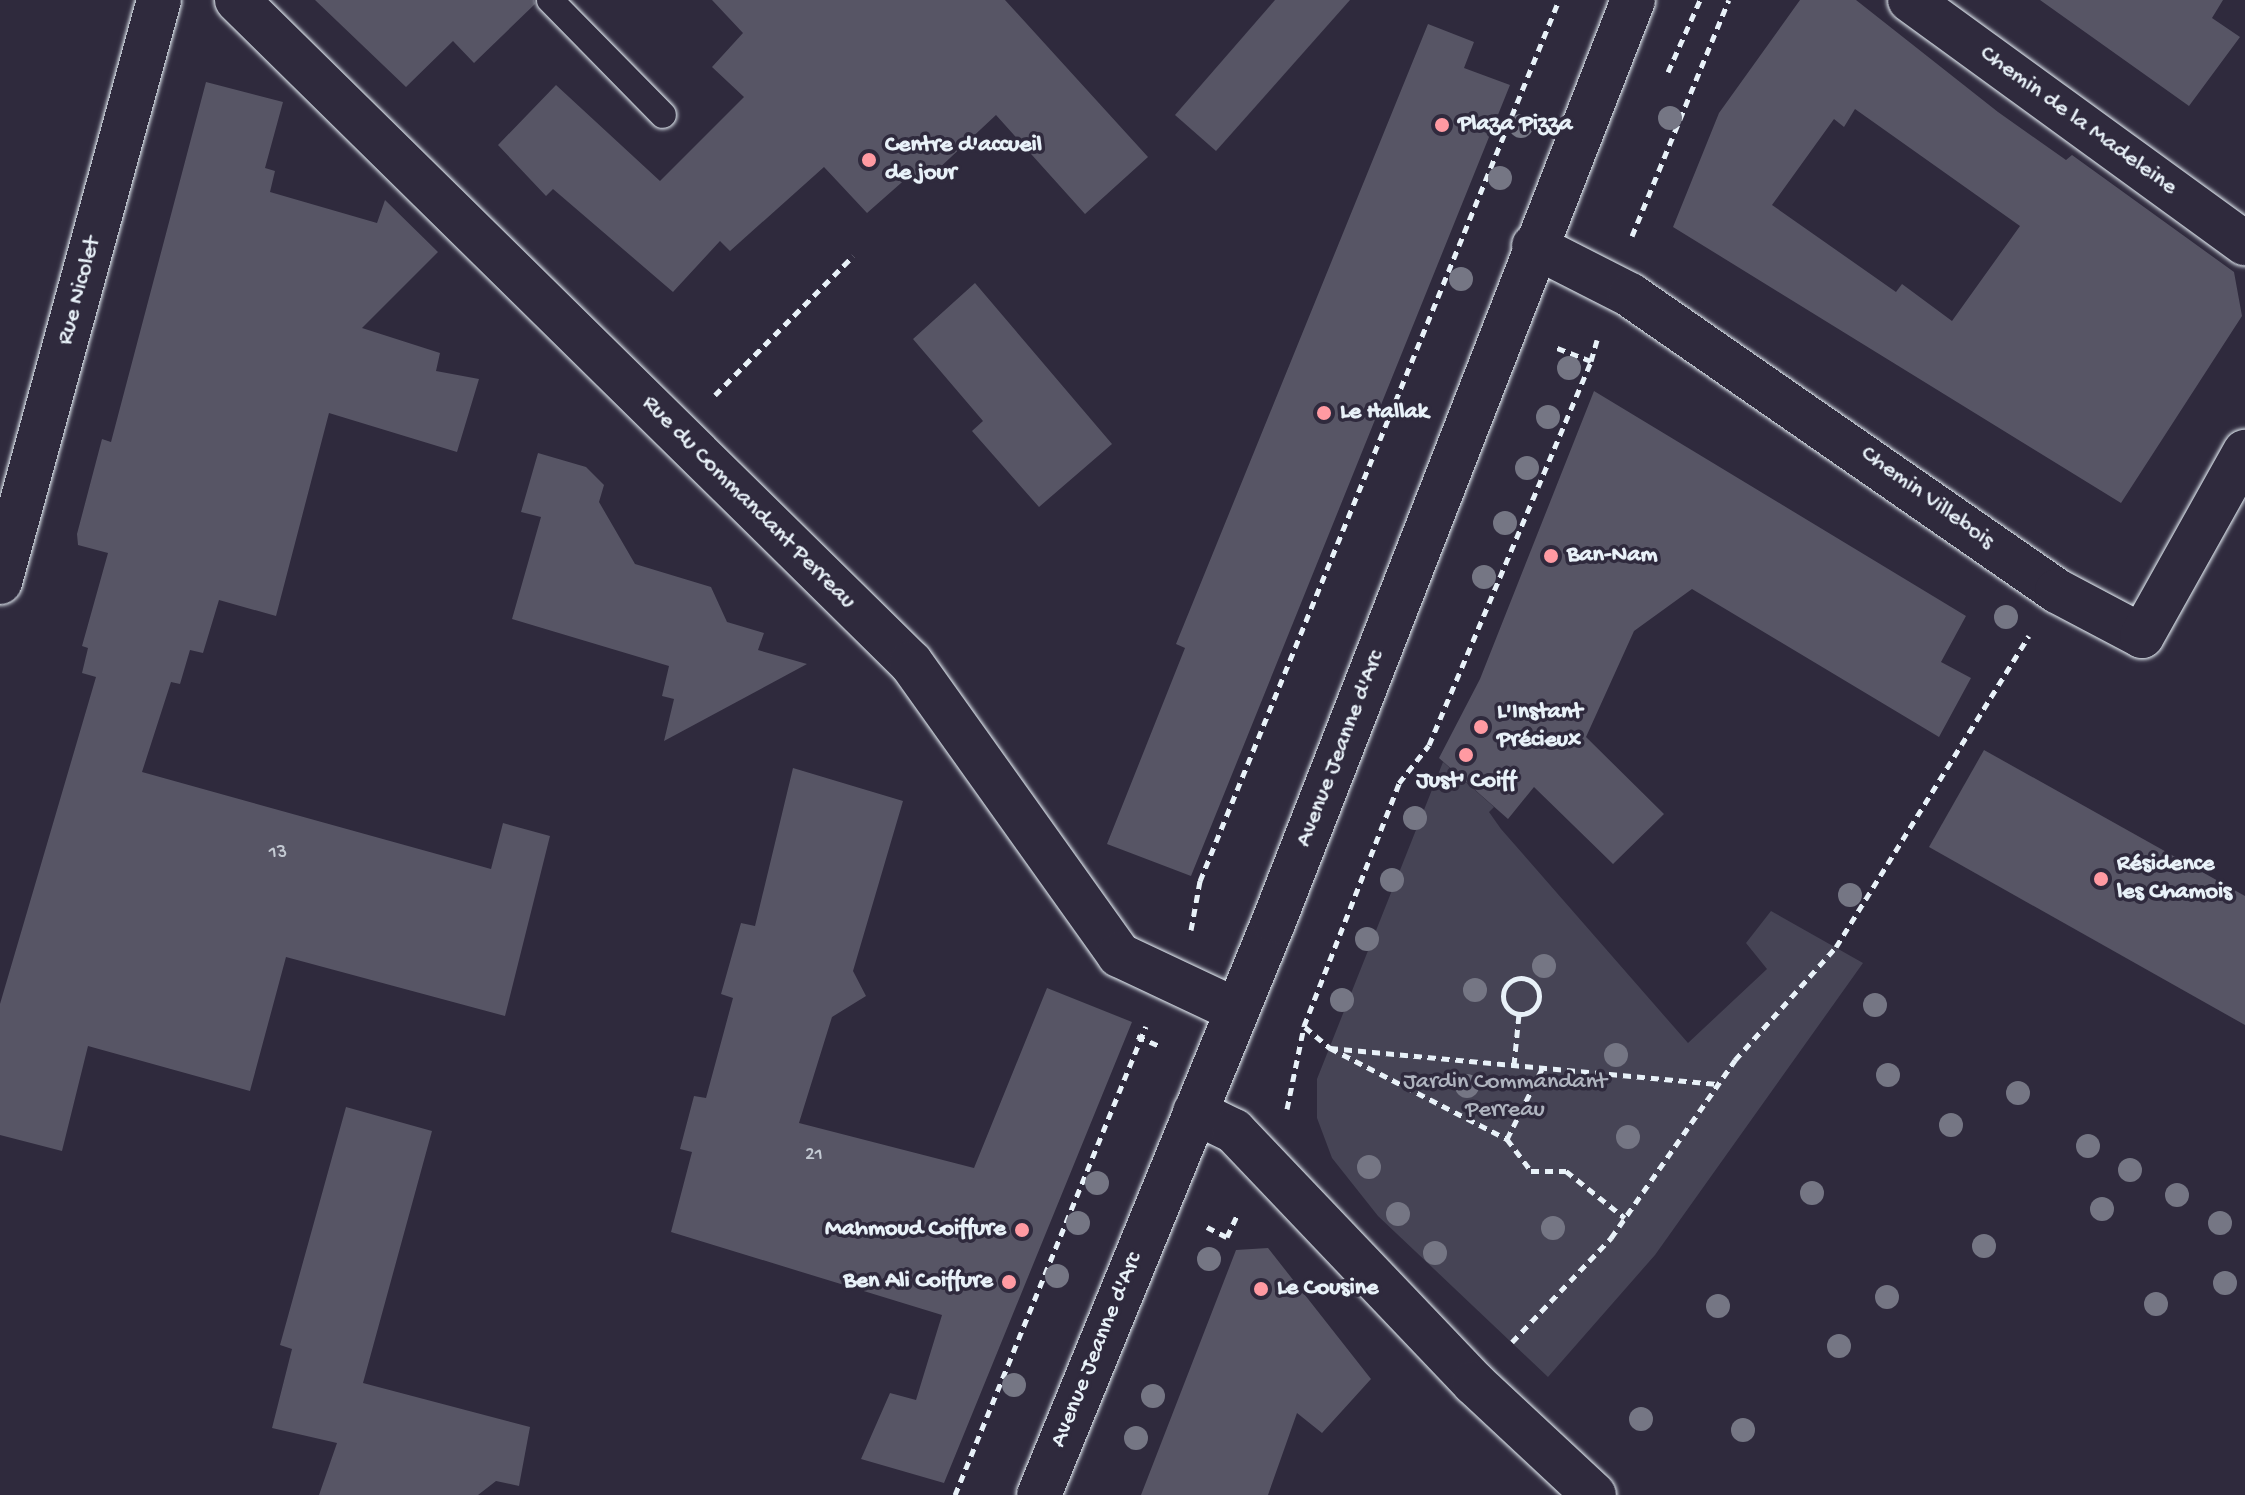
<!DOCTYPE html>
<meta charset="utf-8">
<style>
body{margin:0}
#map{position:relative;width:2245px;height:1495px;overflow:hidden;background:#2f2a3d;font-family:"Gochi Hand",sans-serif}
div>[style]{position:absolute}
.green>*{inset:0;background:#464455}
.building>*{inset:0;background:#575565}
.path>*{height:5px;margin-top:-2.5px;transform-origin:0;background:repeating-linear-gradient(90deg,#e8f1f8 0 8px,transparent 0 14px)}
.path>.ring{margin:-2.5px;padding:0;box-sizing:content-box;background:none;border:5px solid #e8f1f8;border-radius:50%}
.roads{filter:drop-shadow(0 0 2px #e8f1f8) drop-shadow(0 0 2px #e8f1f8)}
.lane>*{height:26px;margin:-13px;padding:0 13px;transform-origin:13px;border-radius:13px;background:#2f2a3d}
.street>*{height:44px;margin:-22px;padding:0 22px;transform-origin:22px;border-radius:22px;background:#2f2a3d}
.trees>*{width:24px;height:24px;margin:-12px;border-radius:50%;background:#757684}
.dots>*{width:22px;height:22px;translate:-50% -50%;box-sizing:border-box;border:4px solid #2f2a3d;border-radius:50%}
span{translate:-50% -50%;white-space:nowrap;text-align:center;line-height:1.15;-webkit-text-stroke:7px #2f2a3d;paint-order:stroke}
.number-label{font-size:20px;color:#c4cad3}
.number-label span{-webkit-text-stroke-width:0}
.street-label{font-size:24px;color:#e8f1f8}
.poi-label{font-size:24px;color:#e8f1f8;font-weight:700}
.left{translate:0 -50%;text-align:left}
.right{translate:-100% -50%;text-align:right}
.park-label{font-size:24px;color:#afb4bf}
</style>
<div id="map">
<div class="green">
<div style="clip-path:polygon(1443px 762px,1494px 807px,1489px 812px,1501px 829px,1688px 1043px,1767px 969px,1746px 943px,1771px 911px,1863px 963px,1655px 1255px,1548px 1377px,1378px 1216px,1332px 1158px,1317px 1118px,1317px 1079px)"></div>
</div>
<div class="building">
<div style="clip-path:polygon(315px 0,534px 0,535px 4px,474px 63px,453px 41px,406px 87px)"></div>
<div style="clip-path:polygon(712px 0,1005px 0,1148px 157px,1085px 214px,996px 115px,920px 186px,909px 176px,867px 213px,824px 167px,730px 251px,720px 241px,673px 292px,553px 189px,546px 196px,498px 145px,556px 85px,660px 181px,744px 97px,712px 67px,743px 33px)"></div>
<div style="clip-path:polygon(1275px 0,1350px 0,1216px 151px,1175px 115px)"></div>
<div style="clip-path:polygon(evenodd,1800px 0,1856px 0,1998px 112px,2066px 160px,2072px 155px,2234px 272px,2242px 316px,2121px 503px,1673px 227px,1719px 113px,1800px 0,1855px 109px,2020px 226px,1952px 321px,1902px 284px,1896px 292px,1772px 205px,1834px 119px,1844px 127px,1855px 109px)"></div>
<div style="clip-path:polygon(2040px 0,2223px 0,2212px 18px,2240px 37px,2189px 106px)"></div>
<div style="clip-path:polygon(1428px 24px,1474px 42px,1464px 68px,1510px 85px,1191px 876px,1107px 844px,1185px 648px,1176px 644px)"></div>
<div style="clip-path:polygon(206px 82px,283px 102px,265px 168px,275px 171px,270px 192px,377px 223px,385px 200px,438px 252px,362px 328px,440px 353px,436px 371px,479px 379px,457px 452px,329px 413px,276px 616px,219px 600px,203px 653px,190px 650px,180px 684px,171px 682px,142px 772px,491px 869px,503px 823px,550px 836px,505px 1016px,286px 957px,250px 1091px,88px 1046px,62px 1151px,0 1135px,0 1004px,96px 677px,82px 673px,88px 648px,82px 646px,108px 553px,78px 545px,77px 534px,102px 439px,111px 442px)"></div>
<div style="clip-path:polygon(975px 283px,1112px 444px,1039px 507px,972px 431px,983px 421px,913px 339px)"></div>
<div style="clip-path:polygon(1594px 391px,1966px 616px,1941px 662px,1971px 678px,1939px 737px,1692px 589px,1634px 631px,1586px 737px,1664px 814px,1613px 864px,1534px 787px,1508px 819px,1439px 758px,1480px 679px)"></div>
<div style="clip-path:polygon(538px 453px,586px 467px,604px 485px,599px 502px,635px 564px,711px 587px,727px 622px,764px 633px,758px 650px,807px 664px,664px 741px,674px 699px,662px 696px,669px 666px,512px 619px,541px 517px,521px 512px)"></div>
<div style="clip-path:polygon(1984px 750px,2245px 896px,2245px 1025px,1929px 847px)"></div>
<div style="clip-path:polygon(793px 768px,903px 801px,853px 971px,866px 996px,832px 1017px,799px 1123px,974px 1168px,1047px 988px,1132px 1022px,944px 1483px,861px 1459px,890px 1393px,916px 1400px,942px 1315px,671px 1232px,692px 1152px,680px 1149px,694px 1096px,706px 1098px,733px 998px,721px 994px,741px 923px,755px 926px)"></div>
<div style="clip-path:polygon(346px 1107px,432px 1131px,363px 1383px,530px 1427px,519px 1486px,496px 1481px,478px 1495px,319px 1495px,337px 1443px,272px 1428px,292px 1349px,280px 1345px)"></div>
<div style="clip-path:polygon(1268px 1248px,1371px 1379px,1322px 1433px,1297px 1413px,1268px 1495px,1141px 1495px,1236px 1250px)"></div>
</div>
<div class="path">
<div style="left:1668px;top:72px;width:79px;rotate:-66deg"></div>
<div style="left:1632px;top:236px;width:255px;rotate:-67.7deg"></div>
<div style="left:1591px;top:361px;width:22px;rotate:-74deg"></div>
<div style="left:715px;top:395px;width:196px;rotate:-45.2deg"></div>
<div style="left:1191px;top:930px;width:50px;rotate:-79.6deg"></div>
<div style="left:1200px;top:881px;width:951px;rotate:-67.83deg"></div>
<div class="ring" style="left:1503px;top:978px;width:31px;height:31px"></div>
<div style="left:1305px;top:1027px;width:33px;rotate:40deg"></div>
<div style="left:1330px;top:1048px;width:199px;rotate:27.2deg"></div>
<div style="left:1507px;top:1139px;width:40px;rotate:53deg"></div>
<div style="left:1531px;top:1171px;width:35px"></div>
<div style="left:1566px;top:1171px;width:75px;rotate:38.5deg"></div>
<div style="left:1137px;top:1036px;width:27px;rotate:24deg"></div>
<div style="left:1330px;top:1048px;width:389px;rotate:5.3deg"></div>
<div style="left:1514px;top:1065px;width:51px;rotate:-84.4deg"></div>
<div style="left:1287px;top:1109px;width:85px;rotate:-78.4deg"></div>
<div style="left:1304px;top:1026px;width:261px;rotate:-68.6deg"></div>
<div style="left:1399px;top:783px;width:48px;rotate:-51.7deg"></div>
<div style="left:1429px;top:745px;width:417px;rotate:-67.1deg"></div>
<div style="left:1591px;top:361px;width:40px;rotate:-159deg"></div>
<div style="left:1507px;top:1139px;width:80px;rotate:-63.4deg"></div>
<div style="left:1207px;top:1227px;width:22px;rotate:27deg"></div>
<div style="left:1227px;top:1237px;width:23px;rotate:-65deg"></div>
<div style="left:1512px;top:1342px;width:144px;rotate:-46.4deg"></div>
<div style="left:1611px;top:1238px;width:217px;rotate:-55.1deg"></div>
<div style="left:1735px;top:1060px;width:152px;rotate:-48.2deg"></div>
<div style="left:1836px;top:947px;width:366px;rotate:-58.2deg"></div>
<div style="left:955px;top:1495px;width:506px;rotate:-67.84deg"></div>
</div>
<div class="roads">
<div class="lane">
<div style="left:550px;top:0;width:161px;rotate:45.5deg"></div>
</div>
<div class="street">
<div style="left:237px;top:0;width:945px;rotate:44.53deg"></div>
<div style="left:911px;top:663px;width:359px;rotate:54.5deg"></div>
<div style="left:1119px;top:955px;width:129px;rotate:25.2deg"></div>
<div style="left:1910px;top:0;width:414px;rotate:36deg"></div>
<div style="left:1534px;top:246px;width:108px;rotate:27deg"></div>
<div style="left:1630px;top:295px;width:520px;rotate:34.73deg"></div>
<div style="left:2057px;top:591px;width:96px;rotate:27.9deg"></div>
<div style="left:2142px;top:636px;width:211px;rotate:-60.8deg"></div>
<div style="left:0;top:582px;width:603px;rotate:-74.72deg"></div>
<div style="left:1195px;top:1112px;width:43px;rotate:26deg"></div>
<div style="left:1234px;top:1131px;width:348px;rotate:46.4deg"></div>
<div style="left:1474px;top:1383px;width:164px;rotate:43deg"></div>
<div style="left:1039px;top:1495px;width:620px;rotate:-67.74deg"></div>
<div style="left:1274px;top:921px;width:988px;rotate:-68.7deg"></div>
</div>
</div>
<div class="trees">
<div style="left:1670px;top:118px"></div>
<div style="left:1521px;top:126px"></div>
<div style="left:1500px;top:178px"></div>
<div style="left:1461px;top:279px"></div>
<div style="left:1569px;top:368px"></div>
<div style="left:1548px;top:417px"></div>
<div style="left:1527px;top:468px"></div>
<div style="left:1505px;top:523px"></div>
<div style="left:1484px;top:577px"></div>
<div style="left:2006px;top:617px"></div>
<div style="left:1415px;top:818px"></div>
<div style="left:1392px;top:880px"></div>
<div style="left:1850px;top:895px"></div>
<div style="left:1367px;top:939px"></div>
<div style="left:1544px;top:966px"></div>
<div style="left:1475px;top:990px"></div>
<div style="left:1342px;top:1000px"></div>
<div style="left:1875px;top:1005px"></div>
<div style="left:1616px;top:1055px"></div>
<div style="left:1888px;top:1075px"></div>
<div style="left:1467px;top:1086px"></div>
<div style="left:2018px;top:1093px"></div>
<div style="left:1951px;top:1125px"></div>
<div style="left:1628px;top:1137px"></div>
<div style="left:2088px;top:1146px"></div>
<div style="left:1369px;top:1167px"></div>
<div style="left:2130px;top:1170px"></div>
<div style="left:1097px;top:1183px"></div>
<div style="left:1812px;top:1193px"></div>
<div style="left:2177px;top:1195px"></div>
<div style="left:2102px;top:1209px"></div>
<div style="left:1398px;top:1214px"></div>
<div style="left:1078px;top:1223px"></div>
<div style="left:2220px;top:1223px"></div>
<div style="left:1553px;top:1228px"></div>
<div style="left:1984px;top:1246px"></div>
<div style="left:1435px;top:1253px"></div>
<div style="left:1209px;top:1259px"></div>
<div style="left:1057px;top:1276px"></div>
<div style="left:2225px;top:1283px"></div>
<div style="left:1887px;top:1297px"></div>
<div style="left:2156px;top:1304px"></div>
<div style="left:1718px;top:1306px"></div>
<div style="left:1839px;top:1346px"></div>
<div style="left:1014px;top:1385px"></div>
<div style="left:1153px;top:1396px"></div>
<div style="left:1641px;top:1419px"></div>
<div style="left:1743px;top:1430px"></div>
<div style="left:1136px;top:1438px"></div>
</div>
<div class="dots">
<div style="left:1442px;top:125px;background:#ff9aa2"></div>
<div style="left:869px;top:160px;background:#ff9aa2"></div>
<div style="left:1324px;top:413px;background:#ff9aa2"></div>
<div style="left:1551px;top:556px;background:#ff9aa2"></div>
<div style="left:1481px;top:727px;background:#ff9aa2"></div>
<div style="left:1466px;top:755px;background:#ff9aa2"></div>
<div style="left:2101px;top:879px;background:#ff9aa2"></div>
<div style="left:1022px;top:1230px;background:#ff9aa2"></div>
<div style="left:1009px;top:1282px;background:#ff9aa2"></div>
<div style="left:1261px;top:1289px;background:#ff9aa2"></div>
</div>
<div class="number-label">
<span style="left:278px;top:853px">13</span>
<span style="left:814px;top:1155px">21</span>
</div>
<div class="street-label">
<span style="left:2078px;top:121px;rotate:36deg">Chemin de la Madeleine</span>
<span style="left:80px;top:291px;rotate:-75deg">Rue Nicolet</span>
<span style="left:1927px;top:498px;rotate:36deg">Chemin Villebois</span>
<span style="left:748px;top:503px;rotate:45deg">Rue du Commandant Perreau</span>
<span style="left:1341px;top:749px;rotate:-69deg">Avenue Jeanne d'Arc</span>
<span style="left:1097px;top:1350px;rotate:-68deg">Avenue Jeanne d'Arc</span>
</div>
<div class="poi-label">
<span class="left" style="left:1458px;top:125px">Plaza Pizza</span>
<span class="left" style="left:885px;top:160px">Centre d'accueil<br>de jour</span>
<span class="left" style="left:1340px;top:413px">Le Hallak</span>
<span class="left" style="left:1567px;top:556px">Ban-Nam</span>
<span class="left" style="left:1497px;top:727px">L'Instant<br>Précieux</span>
<span style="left:1466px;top:782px">Just' Coiff</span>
<span class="left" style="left:2117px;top:879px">Résidence<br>les Chamois</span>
<span class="right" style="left:1006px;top:1230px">Mahmoud Coiffure</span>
<span class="right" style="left:993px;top:1282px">Ben Ali Coiffure</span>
<span class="left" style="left:1277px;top:1289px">Le Cousine</span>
</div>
<div class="park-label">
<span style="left:1505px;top:1097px">Jardin Commandant<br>Perreau</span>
</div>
</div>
